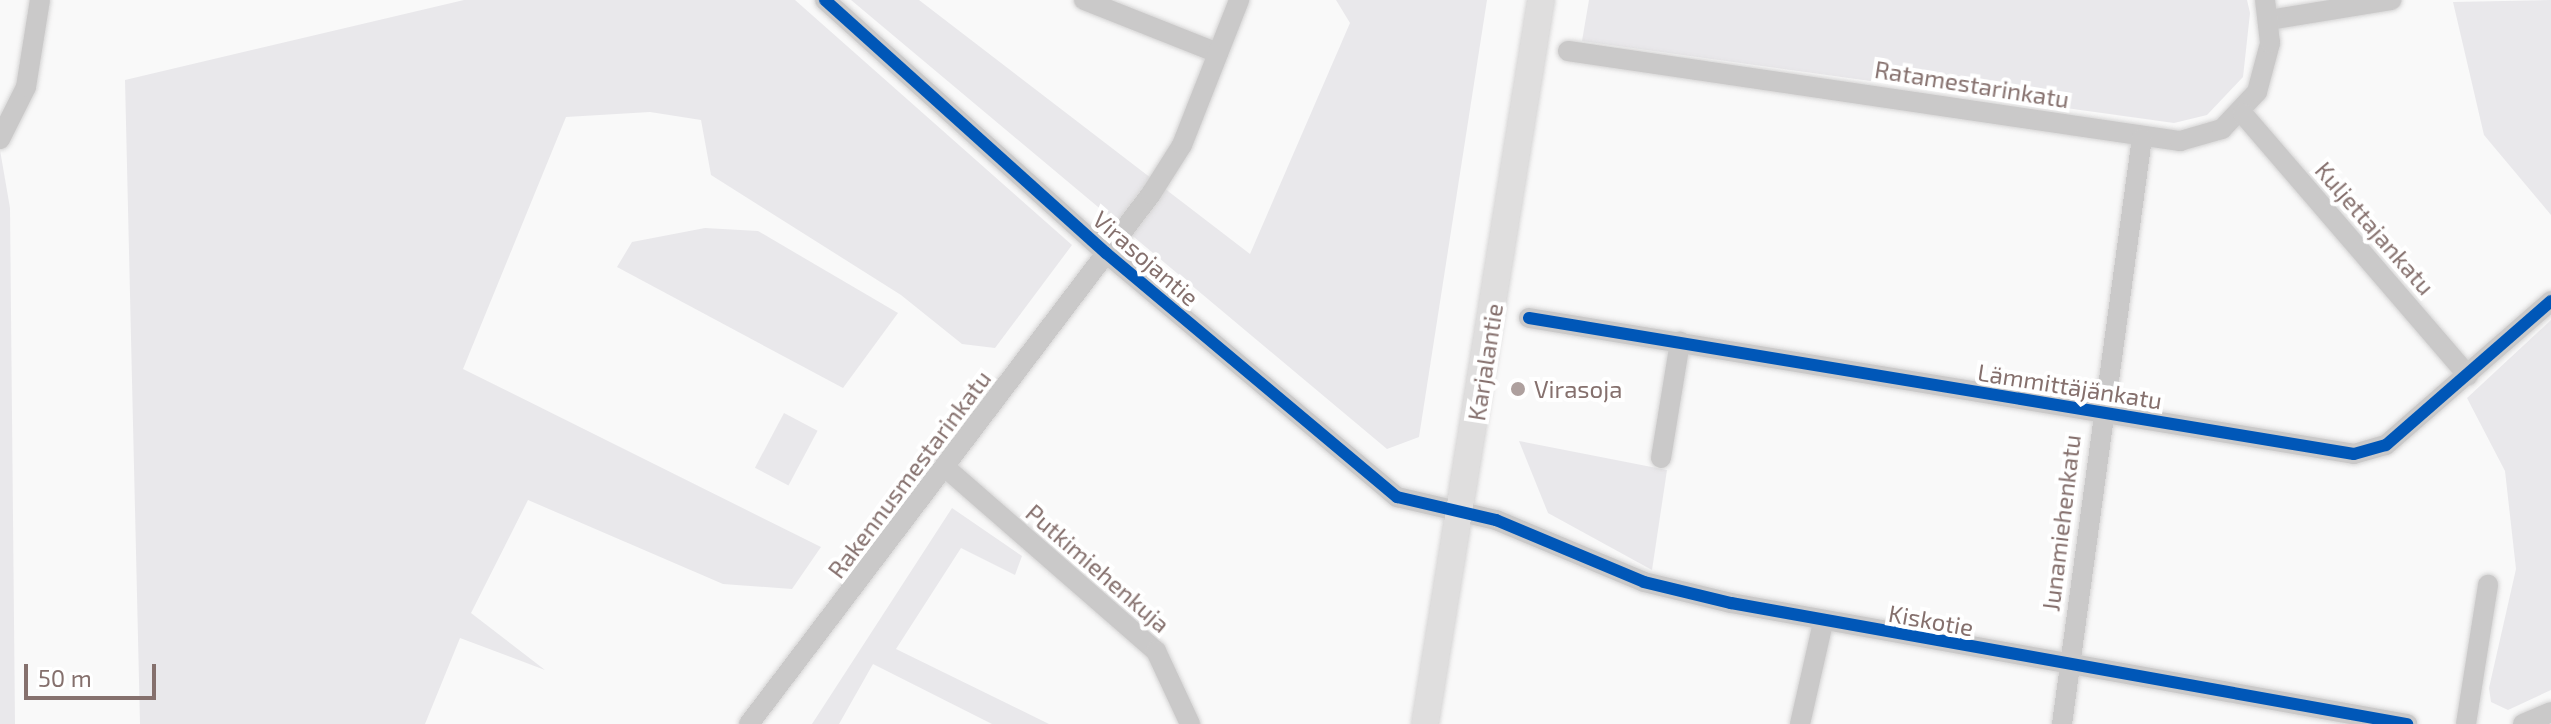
<!DOCTYPE html>
<meta charset="utf-8">
<style>
body{margin:0}
#map{position:relative;width:2551px;height:724px;overflow:hidden;background:#f9f9f9;font-family:"Exo 2",sans-serif}
div>[style]{position:absolute}
.green>*{inset:0;background:#e9e8eb;transform-origin:0 0}
.roads{filter:drop-shadow(0 0 2px #d5d4d4) drop-shadow(0 0 2px #d5d4d4)}
.minor>*{height:20px;margin:-10px;padding:0 10px;transform-origin:10px;border-radius:10px;background:#cac9c9}
.major>*{height:26px;margin:-13px;padding:0 13px;transform-origin:13px;border-radius:13px;background:#dfdede}
.cycleway>*{height:12px;margin:-6px;padding:0 6px;transform-origin:6px;border-radius:6px;background:#0057b8}
.dots>*{width:22px;height:22px;translate:-50% -50%;box-sizing:border-box;border:4px solid #fff;border-radius:50%}
span{translate:-50% -50%;white-space:nowrap;text-align:center;line-height:1.15;-webkit-text-stroke:8px #fff;paint-order:stroke}
.street-label{font-size:24px;color:#85706d}
.poi-label{font-size:24px;color:#85706d}
.left{translate:0 -50%;text-align:left}
.scale{position:absolute;left:24px;top:664px;width:132px;height:36px;box-sizing:border-box;border:4px solid #85706d;border-top:0;padding-left:10px;font-size:24px;line-height:28px;white-space:nowrap;color:#85706d;-webkit-text-stroke:6px #fff;paint-order:stroke}
</style>
<div id="map">
<div class="green">
<div style="clip-path:polygon(464px 0,795px 0,1072px 245px,995px 348px,962px 344px,901px 295px,711px 175px,701px 120px,650px 112px,566px 117px,463px 369px,821px 547px,792px 589px,723px 584px,528px 500px,471px 613px,545px 670px,460px 638px,425px 724px,140px 724px,125px 80px)"></div>
<div style="clip-path:polygon(851px 0,919px 0,1250px 254px,1350px 23px,1336px 0,1487px 0,1419px 437px,1387px 449px)"></div>
<div style="clip-path:polygon(1589px 0,2247px 0,2250px 13px,2243px 77px,2207px 115px,2174px 123px,1582px 41px)"></div>
<div style="clip-path:polygon(2551px 0,2551px 215px,2484px 135px,2453px 2px)"></div>
<div style="clip-path:polygon(0 150px,10px 208px,15px 724px,0 724px)"></div>
<div style="clip-path:polygon(705px 228px,758px 231px,898px 313px,843px 388px,617px 267px,632px 242px)"></div>
<div style="clip-path:polygon(2551px 320px,2551px 690px,2508px 710px,2491px 702px,2489px 688px,2516px 569px,2505px 471px,2467px 398px)"></div>
<div style="left:784px;top:413px;width:38px;height:62px;rotate:28deg"></div>
<div style="clip-path:polygon(1519px 441px,1667px 470px,1652px 570px,1548px 513px)"></div>
<div style="clip-path:polygon(952px 508px,1022px 556px,1015px 575px,961px 548px,896px 649px,1049px 724px,992px 724px,873px 664px,839px 724px,812px 724px)"></div>
</div>
<div class="roads">
<div class="minor">
<div style="left:825px;top:0;width:378px;rotate:42deg"></div>
<div style="left:1106px;top:253px;width:380px;rotate:40deg"></div>
<div style="left:1397px;top:497px;width:102px;rotate:13.1deg"></div>
<div style="left:1496px;top:520px;width:160px;rotate:22.7deg"></div>
<div style="left:1644px;top:582px;width:89px;rotate:13.6deg"></div>
<div style="left:1731px;top:603px;width:687px;rotate:10.15deg"></div>
<div style="left:1084px;top:0;width:144px;rotate:21.6deg"></div>
<div style="left:2269px;top:20px;width:124px;rotate:-9.3deg"></div>
<div style="left:1568px;top:51px;width:619px;rotate:8.37deg"></div>
<div style="left:2180px;top:141px;width:44px;rotate:-15.9deg"></div>
<div style="left:2222px;top:129px;width:51px;rotate:-46.6deg"></div>
<div style="left:2257px;top:92px;width:51px;rotate:-75.1deg"></div>
<div style="left:2270px;top:43px;width:43px;rotate:-96.6deg"></div>
<div style="left:2243px;top:114px;width:345px;rotate:49.3deg"></div>
<div style="left:0;top:139px;width:58px;rotate:-63.4deg"></div>
<div style="left:26px;top:87px;width:88px;rotate:-80.9deg"></div>
<div style="left:1529px;top:318px;width:836px;rotate:9.36deg"></div>
<div style="left:2354px;top:454px;width:33px;rotate:-16deg"></div>
<div style="left:2386px;top:445px;width:219px;rotate:-41.1deg"></div>
<div style="left:1661px;top:458px;width:118px;rotate:-80.7deg"></div>
<div style="left:946px;top:468px;width:279px;rotate:41.1deg"></div>
<div style="left:1156px;top:651px;width:81px;rotate:65deg"></div>
<div style="left:749px;top:724px;width:665px;rotate:-52.82deg"></div>
<div style="left:1151px;top:194px;width:58px;rotate:-57.7deg"></div>
<div style="left:1182px;top:145px;width:156px;rotate:-68.5deg"></div>
<div style="left:1800px;top:724px;width:104px;rotate:-77.2deg"></div>
<div style="left:2062px;top:724px;width:591px;rotate:-82.23deg"></div>
<div style="left:2466px;top:724px;width:141px;rotate:-81deg"></div>
<div style="left:2523px;top:724px;width:30px;rotate:-23deg"></div>
</div>
<div class="major">
<div style="left:1425px;top:724px;width:733px;rotate:-80.9deg"></div>
</div>
</div>
<div class="cycleway">
<div style="left:825px;top:0;width:378px;rotate:42deg"></div>
<div style="left:1106px;top:253px;width:380px;rotate:40deg"></div>
<div style="left:1397px;top:497px;width:102px;rotate:13.1deg"></div>
<div style="left:1496px;top:520px;width:160px;rotate:22.7deg"></div>
<div style="left:1644px;top:582px;width:89px;rotate:13.6deg"></div>
<div style="left:1731px;top:603px;width:687px;rotate:10.15deg"></div>
<div style="left:1529px;top:318px;width:836px;rotate:9.36deg"></div>
<div style="left:2354px;top:454px;width:33px;rotate:-16deg"></div>
<div style="left:2386px;top:445px;width:219px;rotate:-41.1deg"></div>
</div>
<div class="dots">
<div style="left:1518px;top:389px;background:#aea09e"></div>
</div>
<div class="street-label">
<span style="left:1972px;top:84px;rotate:9deg">Ratamestarinkatu</span>
<span style="left:2375px;top:228px;rotate:49deg">Kuljettajankatu</span>
<span style="left:1146px;top:258px;rotate:41deg">Virasojantie</span>
<span style="left:1485px;top:362px;rotate:-81deg">Karjalantie</span>
<span style="left:2070px;top:386px;rotate:9deg">Lämmittäjänkatu</span>
<span style="left:909px;top:474px;rotate:-53deg">Rakennusmestarinkatu</span>
<span style="left:2061px;top:523px;rotate:-83deg">Junamiehenkatu</span>
<span style="left:1098px;top:568px;rotate:41deg">Putkimiehenkuja</span>
<span style="left:1931px;top:620px;rotate:10deg">Kiskotie</span>
</div>
<div class="poi-label">
<span class="left" style="left:1534px;top:389px">Virasoja</span>
</div>
<div class="scale">50 m</div>
</div>
